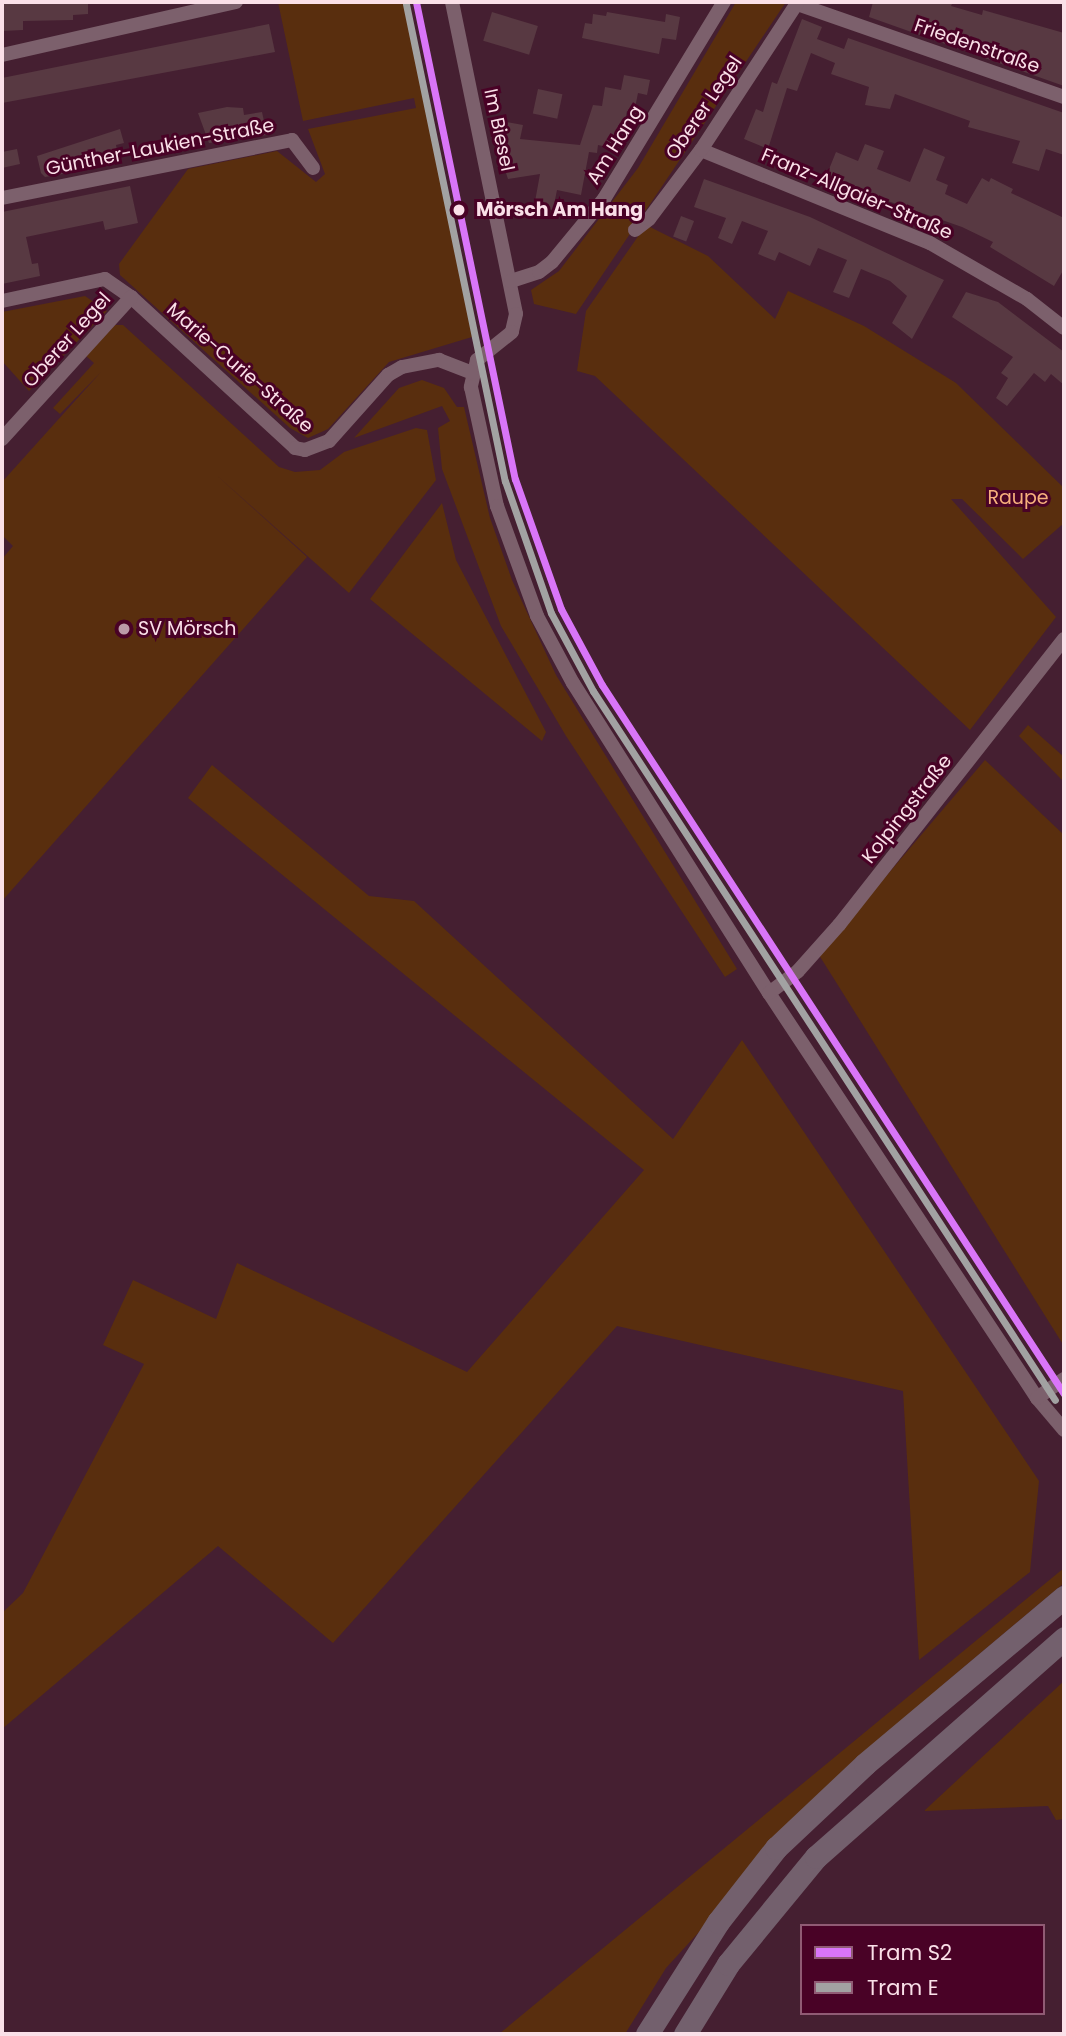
<!DOCTYPE html>
<meta charset="utf-8">
<style>
body{margin:0}
#map{position:relative;width:1066px;height:2036px;overflow:hidden;background:#451f31;font-family:Poppins,sans-serif}
div>[style]{position:absolute}
.green>*{inset:0;background:#592e0e}
.building>*{inset:0;background:#583942;transform-origin:0 0}
.street>*{height:14px;margin:-7px;padding:0 7px;transform-origin:7px;border-radius:7px;background:#7c606c}
.primary>*{height:23px;margin:-11.5px;padding:0 11.5px;transform-origin:11.5px;border-radius:11.5px;background:#73606d}
.tram-1>*{height:7px;margin:-3.5px;padding:0 3.5px;transform-origin:3.5px;border-radius:3.5px;background:#d975f8}
.tram-2>*{height:7px;margin:-3.5px;padding:0 3.5px;transform-origin:3.5px;border-radius:3.5px;background:#a2a2a2}
.dots>*{width:19px;height:19px;translate:-50% -50%;box-sizing:border-box;border:4px solid #490226;border-radius:50%}
span{translate:-50% -50%;white-space:nowrap;text-align:center;line-height:1.15;-webkit-text-stroke:6px #490226;paint-order:stroke}
.street-label{font-size:19px;color:#fae0e8}
.stop-label{font-size:19px;color:#fae0e8;font-weight:700}
.left{translate:0 -50%;text-align:left}
.park-label{font-size:19px;color:#f6b07c}
.poi-label{font-size:19px;color:#fae0e8}
.frame{position:absolute;inset:0;border:4px solid #fae0e8;pointer-events:none}
.legend{position:absolute;left:800px;top:1924px;width:245px;height:91px;box-sizing:border-box;background:#490226;border:2px solid #905b74;margin:0;padding:9px 12px;list-style:none;font-size:21px;color:#fae0e8}
.legend li{display:flex;align-items:center;gap:14px;height:35px}
.legend b{width:35px;border:2px solid #905b74}
</style>
<div id="map">
<div class="green">
<div style="clip-path:polygon(278px 2px,406px 2px,472px 337px,389px 362px,328px 429px,308px 438px,290px 428px,120px 275px,119px 264px,188px 169px,277px 151px,316px 182px,325px 174px,308px 129px,416px 108px,414px 98px,303px 121px)"></div>
<div style="clip-path:polygon(736px 2px,786px 2px,576px 314px,534px 304px,531px 290px,559px 271px,638px 168px)"></div>
<div style="clip-path:polygon(646px 225px,708px 256px,775px 319px,788px 291px,864px 326px,956px 383px,1064px 488px,1064px 523px,1023px 559px,962px 499px,951px 499px,1056px 617px,970px 730px,595px 376px,577px 371px,586px 311px)"></div>
<div style="clip-path:polygon(85px 296px,107px 311px,29px 391px,2px 361px,2px 312px)"></div>
<div style="clip-path:polygon(115px 325px,123px 325px,279px 467px,295px 472px,320px 470px,344px 452px,416px 428px,427px 430px,436px 480px,349px 593px,213px 472px,307px 557px,2px 901px,2px 559px,13px 546px,2px 535px,2px 482px,101px 372px,60px 414px,53px 408px,94px 363px,86px 356px)"></div>
<div style="clip-path:polygon(422px 380px,444px 388px,457px 407px,464px 407px,490px 518px,512px 580px,556px 675px,737px 969px,725px 977px,566px 736px,501px 626px,442px 469px,438px 428px,450px 421px,442px 406px,354px 438px,399px 388px)"></div>
<div style="clip-path:polygon(442px 503px,456px 560px,546px 732px,542px 741px,370px 599px)"></div>
<div style="clip-path:polygon(1028px 725px,1064px 757px,1064px 782px,1019px 736px)"></div>
<div style="clip-path:polygon(985px 760px,1064px 835px,1064px 1346px,819px 955px)"></div>
<div style="clip-path:polygon(212px 765px,369px 896px,414px 901px,673px 1139px,742px 1040px,1039px 1481px,1030px 1572px,919px 1660px,903px 1391px,617px 1326px,333px 1643px,218px 1546px,2px 1729px,2px 1613px,23px 1593px,144px 1364px,103px 1345px,133px 1280px,216px 1319px,237px 1263px,467px 1372px,644px 1170px,188px 798px)"></div>
<div style="clip-path:polygon(1064px 1568px,1064px 1583px,946px 1682px,698px 1933px,666px 1968px,625px 2034px,499px 2034px)"></div>
<div style="clip-path:polygon(1064px 1681px,1064px 1819px,1056px 1820px,1048px 1806px,924px 1811px)"></div>
</div>
<div class="building">
<div style="clip-path:polygon(2px 2px,88px 2px,88px 14px,73px 15px,73px 20px,23px 21px,23px 30px,2px 31px)"></div>
<div style="clip-path:polygon(873px 2px,953px 2px,951px 6px,982px 15px,983px 10px,1064px 33px,1064px 86px,869px 17px)"></div>
<div style="left:492px;top:12px;width:48px;height:30px;rotate:17deg"></div>
<div style="clip-path:polygon(607px 12px,665px 22px,666px 14px,680px 17px,676px 40px,662px 38px,659px 54px,582px 38px,585px 23px,592px 24px,593px 14px,606px 16px)"></div>
<div style="clip-path:polygon(802px 19px,822px 27px,817px 39px,844px 49px,848px 38px,1064px 113px,1064px 155px,1046px 149px,1039px 171px,1012px 163px,1020px 141px,968px 127px,970px 121px,895px 94px,890px 109px,865px 105px,869px 87px,831px 74px,835px 63px,811px 53px,797px 91px,787px 88px,768px 149px,744px 139px,756px 109px,763px 112px,772px 82px,777px 84px)"></div>
<div style="clip-path:polygon(269px 24px,275px 52px,2px 103px,2px 78px)"></div>
<div style="clip-path:polygon(624px 75px,650px 80px,647px 95px,638px 93px,634px 113px,627px 111px,623px 130px,616px 129px,612px 148px,598px 145px,597px 153px,589px 152px,581px 195px,557px 190px,553px 210px,534px 207px,540px 174px,508px 179px,501px 158px,506px 122px,523px 125px,520px 139px,580px 145px,593px 105px,602px 106px,605px 87px,621px 90px)"></div>
<div style="left:538px;top:89px;width:25px;height:25px;rotate:12deg"></div>
<div style="clip-path:polygon(227px 107px,243px 108px,244px 115px,262px 112px,267px 135px,209px 143px,198px 113px)"></div>
<div style="clip-path:polygon(120px 129px,124px 143px,116px 145px,119px 161px,97px 166px,94px 153px,65px 159px,68px 173px,45px 177px,41px 173px,37px 156px)"></div>
<div style="clip-path:polygon(865px 144px,884px 151px,877px 169px,910px 182px,924px 148px,945px 157px,936px 180px,948px 185px,945px 194px,967px 204px,982px 178px,989px 182px,991px 178px,1013px 189px,1011px 193px,1064px 218px,1064px 269px,1054px 286px,990px 247px,993px 242px,962px 227px,825px 179px,836px 152px,858px 161px)"></div>
<div style="clip-path:polygon(17px 149px,20px 164px,2px 168px,2px 152px)"></div>
<div style="clip-path:polygon(704px 179px,810px 217px,944px 280px,912px 339px,892px 323px,907px 296px,890px 281px,861px 269px,849px 298px,833px 292px,847px 260px,818px 248px,810px 266px,779px 252px,775px 261px,758px 254px,768px 231px,742px 221px,732px 244px,718px 238px,726px 218px,694px 207px)"></div>
<div style="clip-path:polygon(130px 186px,138px 223px,105px 230px,103px 221px,26px 237px,32px 264px,38px 263px,40px 276px,2px 284px,2px 212px)"></div>
<div style="left:681px;top:216px;width:14px;height:22px;rotate:21deg"></div>
<div style="clip-path:polygon(966px 292px,998px 302px,1064px 352px,1064px 385px,1051px 374px,1045px 382px,1034px 373px,1007px 406px,996px 398px,1008px 378px,1001px 373px,1013px 357px,952px 317px)"></div>
</div>
<div class="street">
<div style="left:452px;top:2px;width:318px;rotate:78.4deg"></div>
<div style="left:516px;top:314px;width:18px;rotate:103deg"></div>
<div style="left:512px;top:332px;width:45px;rotate:141.3deg"></div>
<div style="left:477px;top:360px;width:28px;rotate:103deg"></div>
<div style="left:471px;top:387px;width:122px;rotate:77.7deg"></div>
<div style="left:497px;top:506px;width:117px;rotate:70deg"></div>
<div style="left:537px;top:616px;width:76px;rotate:61.8deg"></div>
<div style="left:573px;top:683px;width:367px;rotate:57.7deg"></div>
<div style="left:769px;top:993px;width:486px;rotate:56.5deg"></div>
<div style="left:1037px;top:1398px;width:42px;rotate:49.8deg"></div>
<div style="left:797px;top:4px;width:283px;rotate:19.2deg"></div>
<div style="left:2px;top:55px;width:240px;rotate:-12.8deg"></div>
<div style="left:701px;top:150px;width:247px;rotate:22.1deg"></div>
<div style="left:930px;top:243px;width:112px;rotate:30deg"></div>
<div style="left:1027px;top:299px;width:47px;rotate:38.1deg"></div>
<div style="left:2px;top:198px;width:296px;rotate:-11.3deg"></div>
<div style="left:292px;top:140px;width:35px;rotate:53deg"></div>
<div style="left:635px;top:230px;width:18px;rotate:-38deg"></div>
<div style="left:649px;top:219px;width:86px;rotate:-53deg"></div>
<div style="left:701px;top:150px;width:177px;rotate:-56.8deg"></div>
<div style="left:511px;top:281px;width:29px;rotate:-18deg"></div>
<div style="left:539px;top:272px;width:16px;rotate:-38deg"></div>
<div style="left:552px;top:262px;width:82px;rotate:-50.5deg"></div>
<div style="left:604px;top:199px;width:231px;rotate:-58.7deg"></div>
<div style="left:2px;top:301px;width:105px;rotate:-12.1deg"></div>
<div style="left:105px;top:279px;width:32px;rotate:35deg"></div>
<div style="left:131px;top:297px;width:223px;rotate:42.6deg"></div>
<div style="left:295px;top:448px;width:10px;rotate:11deg"></div>
<div style="left:305px;top:450px;width:26px;rotate:-21deg"></div>
<div style="left:329px;top:441px;width:89px;rotate:-48.2deg"></div>
<div style="left:388px;top:375px;width:16px;rotate:-30deg"></div>
<div style="left:402px;top:367px;width:38px;rotate:-11deg"></div>
<div style="left:439px;top:360px;width:34px;rotate:21deg"></div>
<div style="left:2px;top:439px;width:192px;rotate:-47.7deg"></div>
<div style="left:769px;top:993px;width:36px;rotate:-37deg"></div>
<div style="left:798px;top:971px;width:62px;rotate:-48.3deg"></div>
<div style="left:839px;top:925px;width:364px;rotate:-51.8deg"></div>
<div style="left:1037px;top:1398px;width:33px;rotate:-35deg"></div>
</div>
<div class="primary">
<div style="left:647px;top:2034px;width:133px;rotate:-57.6deg"></div>
<div style="left:718px;top:1922px;width:94px;rotate:-51.9deg"></div>
<div style="left:776px;top:1848px;width:122px;rotate:-43.3deg"></div>
<div style="left:865px;top:1764px;width:260px;rotate:-40deg"></div>
<div style="left:685px;top:2034px;width:82px;rotate:-58.4deg"></div>
<div style="left:728px;top:1964px;width:139px;rotate:-50.6deg"></div>
<div style="left:816px;top:1857px;width:331px;rotate:-41.4deg"></div>
</div>
<div class="tram-1">
<div style="left:416px;top:2px;width:487px;rotate:78.3deg"></div>
<div style="left:515px;top:479px;width:138px;rotate:70.5deg"></div>
<div style="left:561px;top:609px;width:86px;rotate:61.7deg"></div>
<div style="left:602px;top:685px;width:846px;rotate:56.91deg"></div>
</div>
<div class="tram-2">
<div style="left:406px;top:4px;width:487px;rotate:78.3deg"></div>
<div style="left:505px;top:481px;width:140px;rotate:70.8deg"></div>
<div style="left:551px;top:613px;width:89px;rotate:61.7deg"></div>
<div style="left:593px;top:691px;width:846px;rotate:56.91deg"></div>
</div>
<div class="dots">
<div style="left:459px;top:210px;background:#fae0e8"></div>
<div style="left:124px;top:629px;background:#bb9ca8"></div>
</div>
<div class="street-label">
<span style="left:977px;top:46px;rotate:19deg">Friedenstraße</span>
<span style="left:704px;top:108px;rotate:-56deg">Oberer Legel</span>
<span style="left:499px;top:130px;rotate:78deg">Im Biesel</span>
<span style="left:615px;top:145px;rotate:-58deg">Am Hang</span>
<span style="left:160px;top:147px;rotate:-11deg">Günther-Laukien-Straße</span>
<span style="left:857px;top:194px;rotate:23deg">Franz-Allgaier-Straße</span>
<span style="left:67px;top:340px;rotate:-48deg">Oberer Legel</span>
<span style="left:240px;top:368px;rotate:41deg">Marie-Curie-Straße</span>
<span style="left:907px;top:809px;rotate:-52deg">Kolpingstraße</span>
</div>
<div class="stop-label">
<span class="left" style="left:476px;top:210px">Mörsch Am Hang</span>
</div>
<div class="park-label">
<span style="left:1018px;top:498px">Raupe</span>
</div>
<div class="poi-label">
<span class="left" style="left:138px;top:629px">SV Mörsch</span>
</div>
<div class="frame"></div>
<ul class="legend">
<li><b style="height:9px;background:#d975f8"></b>Tram S2</li>
<li><b style="height:9px;background:#a2a2a2"></b>Tram E</li>
</ul>
</div>
